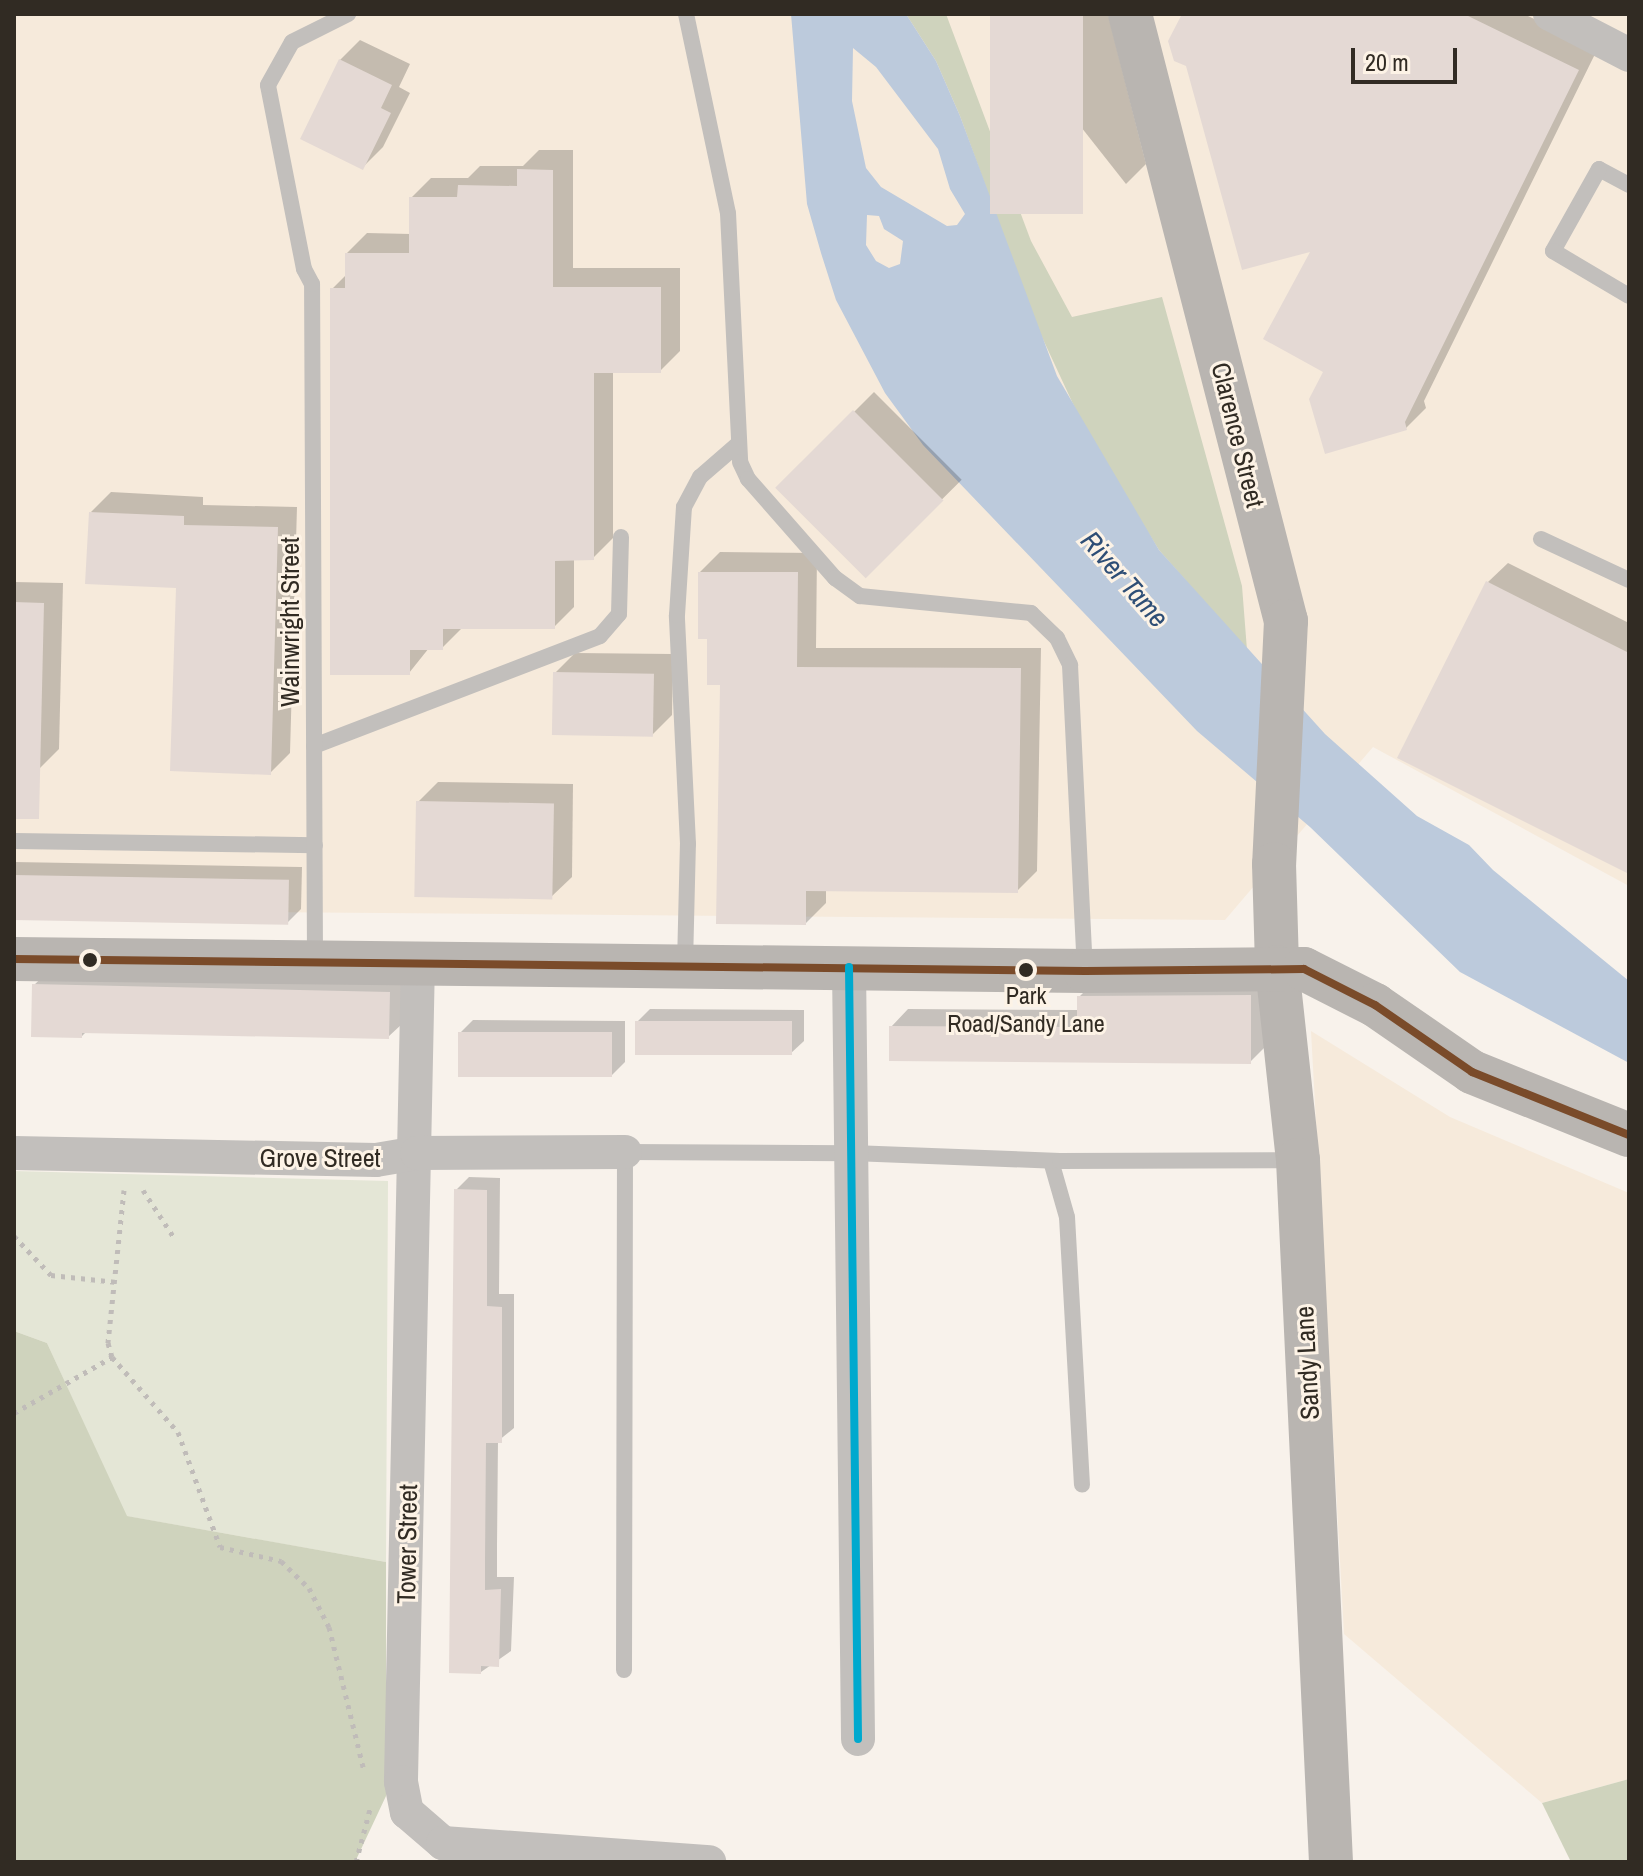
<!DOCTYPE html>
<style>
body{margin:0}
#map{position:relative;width:1643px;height:1876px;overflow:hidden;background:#f8f2eb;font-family:"Archivo Narrow",sans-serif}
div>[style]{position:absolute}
.built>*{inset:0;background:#f6eadb}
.green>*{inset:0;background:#e4e6d6}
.forest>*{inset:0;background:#cfd3bd}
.water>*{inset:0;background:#bccadc}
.shadow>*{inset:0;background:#0003;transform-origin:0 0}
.building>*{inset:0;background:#e4d9d4;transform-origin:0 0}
.path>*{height:5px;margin-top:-2.5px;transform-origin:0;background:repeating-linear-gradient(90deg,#c0bcb9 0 4px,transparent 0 10px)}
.service>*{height:16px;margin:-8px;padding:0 8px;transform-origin:8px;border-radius:8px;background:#c2bfbc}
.minor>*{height:34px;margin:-17px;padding:0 17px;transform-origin:17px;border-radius:17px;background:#c2bfbc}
.secondary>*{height:44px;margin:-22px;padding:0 22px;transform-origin:22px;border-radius:22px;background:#b9b5b1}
.bus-1>*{height:8px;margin:-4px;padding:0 4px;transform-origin:4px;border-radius:4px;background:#7a4b2a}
.bus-2>*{height:8px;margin:-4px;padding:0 4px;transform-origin:4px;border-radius:4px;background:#00a9ce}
.dots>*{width:22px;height:22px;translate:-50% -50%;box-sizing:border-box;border:4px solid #fdf3e6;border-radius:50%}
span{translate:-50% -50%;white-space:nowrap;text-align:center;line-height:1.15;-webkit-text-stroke:6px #fdf3e6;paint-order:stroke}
.bus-label{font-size:24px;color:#312b23}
.street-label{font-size:26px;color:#312b23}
.water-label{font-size:28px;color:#2e4e76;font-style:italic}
.frame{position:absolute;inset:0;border:16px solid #312b23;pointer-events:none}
.scale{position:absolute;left:1351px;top:48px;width:106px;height:36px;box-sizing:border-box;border:4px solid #312b23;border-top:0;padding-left:10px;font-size:24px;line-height:28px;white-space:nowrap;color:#312b23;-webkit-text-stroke:6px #fdf3e6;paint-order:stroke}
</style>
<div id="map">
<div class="built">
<div style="clip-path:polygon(14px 14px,1629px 14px,1629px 886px,1373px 747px,1225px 920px,14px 910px)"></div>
<div style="clip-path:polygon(1311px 1031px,1450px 1117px,1629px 1193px,1629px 1779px,1542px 1803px,1344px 1634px)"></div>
</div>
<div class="green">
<div style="clip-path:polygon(14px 1171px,388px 1181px,386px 1562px,126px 1516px,47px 1343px,14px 1331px)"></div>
</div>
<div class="forest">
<div style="clip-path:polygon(906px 14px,946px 14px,1031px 241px,1072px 317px,1162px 297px,1242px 586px,1247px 650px,1159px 550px,1087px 434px,1035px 322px,960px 116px,936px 61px)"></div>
<div style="clip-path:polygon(14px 1331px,47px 1343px,127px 1516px,386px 1562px,386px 1796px,355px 1862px,14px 1862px)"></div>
<div style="clip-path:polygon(1629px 1779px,1629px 1862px,1571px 1862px,1542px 1803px)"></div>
</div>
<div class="water">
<div style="clip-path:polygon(evenodd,791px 14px,906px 14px,936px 61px,960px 116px,1057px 376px,1159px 550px,1325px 734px,1417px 816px,1469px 845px,1493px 870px,1629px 981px,1629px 1063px,1460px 972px,1310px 827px,1197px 731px,923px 445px,885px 393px,836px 300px,821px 253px,807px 204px,791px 14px,853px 48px,876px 67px,938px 149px,950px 189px,965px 214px,957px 225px,947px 226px,881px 187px,866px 168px,852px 101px,853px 48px,791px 14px,867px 215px,879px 216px,884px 229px,903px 241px,900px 264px,889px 268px,876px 261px,866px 245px,867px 215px)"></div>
</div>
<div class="shadow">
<div style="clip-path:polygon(992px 14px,1108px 14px,1146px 164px,1126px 184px)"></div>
<div style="clip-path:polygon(1184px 14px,1524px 14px,1597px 50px,1424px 401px,1426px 408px,1406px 428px,1326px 371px,1314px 249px)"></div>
<div style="clip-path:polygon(360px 40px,410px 64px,399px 87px,410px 93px,383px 147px,363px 167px,340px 60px)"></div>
<div style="clip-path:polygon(539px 150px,573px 150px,573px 268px,680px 268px,680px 351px,660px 371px,613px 371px,613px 538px,593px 558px,574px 559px,574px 607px,554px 627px,463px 627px,442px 648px,429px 648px,409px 673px,332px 289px,347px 274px,347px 253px,367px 233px,411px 234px,411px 198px,431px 178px,468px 178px,480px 166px,523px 166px)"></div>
<div style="left:874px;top:392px;width:124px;height:135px;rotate:45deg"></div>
<div style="clip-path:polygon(111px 492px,203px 497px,203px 505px,297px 507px,290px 753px,270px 773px,178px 586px,91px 512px)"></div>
<div style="clip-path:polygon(720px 552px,817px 553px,816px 648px,1041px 648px,1037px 871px,1017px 891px,826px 889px,826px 903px,806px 923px,709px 637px,700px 572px)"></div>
<div style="clip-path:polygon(1508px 563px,1629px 623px,1629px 872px,1488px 582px)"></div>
<div style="clip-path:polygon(14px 582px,63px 583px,59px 749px,39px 769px,14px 768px)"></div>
<div style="clip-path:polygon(575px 653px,673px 654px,672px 715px,652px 735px,555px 673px)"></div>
<div style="clip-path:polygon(438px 782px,573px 784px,572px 877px,551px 897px,418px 802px)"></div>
<div style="clip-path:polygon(14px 862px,302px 867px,301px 909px,288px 922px,14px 918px)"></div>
<div style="clip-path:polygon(48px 972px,403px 979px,402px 1024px,388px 1037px,87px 1031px,82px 1036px,34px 985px)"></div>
<div style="clip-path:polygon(1268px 978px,1268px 1044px,1250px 1062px,891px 1027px,908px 1009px,1079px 1010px,1079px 997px,1097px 979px)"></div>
<div style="clip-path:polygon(650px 1009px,804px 1010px,804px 1041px,790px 1054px,637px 1022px)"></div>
<div style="clip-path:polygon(473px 1020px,625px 1021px,625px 1062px,611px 1076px,460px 1033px)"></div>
<div style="clip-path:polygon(469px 1177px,500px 1178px,499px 1294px,514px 1294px,514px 1428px,498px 1441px,497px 1547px,497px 1577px,514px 1577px,511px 1651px,481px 1672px,456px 1190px)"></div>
</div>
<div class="building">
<div style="left:990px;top:14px;width:93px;height:200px"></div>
<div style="clip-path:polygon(1182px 14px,1464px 14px,1579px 70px,1405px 422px,1407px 430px,1325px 454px,1309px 399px,1323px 372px,1263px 339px,1310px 252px,1242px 270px,1186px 66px,1174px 61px,1168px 41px)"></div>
<div style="clip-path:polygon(339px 59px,392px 85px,381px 108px,391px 113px,363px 170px,300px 139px)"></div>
<div style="clip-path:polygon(517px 169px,553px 170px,553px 287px,661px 287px,661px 373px,594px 373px,594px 560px,555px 561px,555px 629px,443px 629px,443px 650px,410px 650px,410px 675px,330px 675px,330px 288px,345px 288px,345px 253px,409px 253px,409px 197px,457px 197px,458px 185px,517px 186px)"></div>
<div style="left:853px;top:410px;width:128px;height:110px;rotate:45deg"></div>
<div style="clip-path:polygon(89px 512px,184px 516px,184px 525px,278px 527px,271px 775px,170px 771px,176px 588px,85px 584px)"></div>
<div style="clip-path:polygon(698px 572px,798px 572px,797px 667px,1021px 668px,1018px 893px,806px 891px,806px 925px,716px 924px,720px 685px,707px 685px,707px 639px,698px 639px)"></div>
<div style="clip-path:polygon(1486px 581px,1629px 653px,1629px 874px,1397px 758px)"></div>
<div style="clip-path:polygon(14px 602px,44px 603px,39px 819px,14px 819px)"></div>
<div style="left:553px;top:672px;width:101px;height:63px;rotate:1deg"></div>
<div style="left:416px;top:801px;width:138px;height:96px;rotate:1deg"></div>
<div style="left:14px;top:875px;width:275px;height:45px;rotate:1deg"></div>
<div style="clip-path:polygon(32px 984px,390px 992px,389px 1039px,82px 1033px,82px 1038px,31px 1037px)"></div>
<div style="clip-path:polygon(1251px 995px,1251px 1064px,889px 1061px,889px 1026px,1077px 1027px,1077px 996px)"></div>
<div style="left:635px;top:1021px;width:157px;height:34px"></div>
<div style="left:458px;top:1032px;width:154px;height:45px"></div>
<div style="clip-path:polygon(454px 1189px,487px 1190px,487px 1306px,502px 1307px,502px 1443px,486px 1443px,485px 1561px,485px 1590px,501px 1589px,499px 1667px,481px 1666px,481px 1674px,449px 1673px)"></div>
</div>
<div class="path">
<div style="left:124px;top:1190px;width:154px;rotate:96deg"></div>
<div style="left:108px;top:1343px;width:15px;rotate:74deg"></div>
<div style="left:112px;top:1357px;width:100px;rotate:48.7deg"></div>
<div style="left:178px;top:1432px;width:122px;rotate:69.9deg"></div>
<div style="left:220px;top:1547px;width:63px;rotate:12.9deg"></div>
<div style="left:281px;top:1561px;width:39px;rotate:44deg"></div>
<div style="left:309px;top:1588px;width:44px;rotate:62.9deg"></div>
<div style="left:329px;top:1627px;width:148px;rotate:76.3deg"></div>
<div style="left:143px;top:1190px;width:59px;rotate:56.9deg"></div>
<div style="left:14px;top:1236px;width:54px;rotate:46.5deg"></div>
<div style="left:51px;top:1275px;width:66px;rotate:6.1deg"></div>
<div style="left:14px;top:1413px;width:113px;rotate:-29.7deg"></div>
<div style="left:356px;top:1862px;width:55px;rotate:-75.2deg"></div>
</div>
<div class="service">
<div style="left:686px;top:14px;width:203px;rotate:78.1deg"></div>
<div style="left:728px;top:213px;width:249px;rotate:87.2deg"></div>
<div style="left:740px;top:462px;width:19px;rotate:65deg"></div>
<div style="left:748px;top:479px;width:132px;rotate:48.7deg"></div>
<div style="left:835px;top:578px;width:31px;rotate:36deg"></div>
<div style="left:860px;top:596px;width:172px;rotate:5.7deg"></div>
<div style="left:1031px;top:613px;width:36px;rotate:44deg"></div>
<div style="left:1057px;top:638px;width:30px;rotate:64deg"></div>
<div style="left:1070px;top:665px;width:305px;rotate:87.2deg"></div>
<div style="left:1629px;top:185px;width:34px;rotate:-152deg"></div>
<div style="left:1599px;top:169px;width:94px;rotate:119.3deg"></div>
<div style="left:1553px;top:251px;width:88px;rotate:30.6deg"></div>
<div style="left:1541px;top:539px;width:97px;rotate:25deg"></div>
<div style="left:314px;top:746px;width:306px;rotate:-21deg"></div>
<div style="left:600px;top:636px;width:29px;rotate:-49deg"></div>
<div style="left:619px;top:614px;width:77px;rotate:-88.5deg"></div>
<div style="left:14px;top:841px;width:301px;rotate:0.8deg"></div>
<div style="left:315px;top:959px;width:675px;rotate:-90.25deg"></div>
<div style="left:312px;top:284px;width:17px;rotate:-118deg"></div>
<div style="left:304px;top:269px;width:187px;rotate:-101.1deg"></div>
<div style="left:268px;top:85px;width:49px;rotate:-60.8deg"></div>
<div style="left:292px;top:42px;width:63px;rotate:-26.6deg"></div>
<div style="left:685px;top:964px;width:120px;rotate:-88.6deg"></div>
<div style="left:688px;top:844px;width:229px;rotate:-92.8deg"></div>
<div style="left:677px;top:615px;width:108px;rotate:-86.3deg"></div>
<div style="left:684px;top:507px;width:34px;rotate:-62deg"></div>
<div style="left:700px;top:477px;width:49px;rotate:-40.9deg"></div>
<div style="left:1051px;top:1161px;width:58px;rotate:74.1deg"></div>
<div style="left:1067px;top:1217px;width:268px;rotate:86.8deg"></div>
<div style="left:624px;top:1670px;width:518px;rotate:-89.89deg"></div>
<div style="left:625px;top:1152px;width:227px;rotate:0.3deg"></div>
<div style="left:852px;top:1153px;width:208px;rotate:2.2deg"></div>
<div style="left:1060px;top:1161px;width:238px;rotate:-0.2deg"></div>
</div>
<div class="minor">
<div style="left:1550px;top:14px;width:89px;rotate:27.4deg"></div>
<div style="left:418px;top:961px;width:821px;rotate:91.19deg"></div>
<div style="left:401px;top:1782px;width:31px;rotate:79deg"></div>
<div style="left:407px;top:1812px;width:48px;rotate:40.7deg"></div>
<div style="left:443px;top:1843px;width:267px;rotate:4.1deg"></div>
<div style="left:849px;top:967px;width:772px;rotate:89.33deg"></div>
<div style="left:14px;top:1153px;width:362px;rotate:1.1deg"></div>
<div style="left:376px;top:1160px;width:42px;rotate:-9.7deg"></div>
<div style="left:417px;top:1153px;width:208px;rotate:-0.3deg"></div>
</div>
<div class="secondary">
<div style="left:1130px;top:14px;width:627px;rotate:75.59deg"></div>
<div style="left:1286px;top:621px;width:243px;rotate:92.8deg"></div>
<div style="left:1274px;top:864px;width:103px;rotate:88.3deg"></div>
<div style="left:1277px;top:967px;width:194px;rotate:83.8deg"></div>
<div style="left:1298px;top:1160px;width:703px;rotate:87.31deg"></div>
<div style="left:14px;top:959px;width:1071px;rotate:0.64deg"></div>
<div style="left:1085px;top:971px;width:219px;rotate:-0.5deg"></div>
<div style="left:1304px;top:969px;width:80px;rotate:26.9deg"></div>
<div style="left:1375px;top:1005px;width:118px;rotate:34.6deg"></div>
<div style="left:1472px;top:1072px;width:169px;rotate:21.9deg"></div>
</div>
<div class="bus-1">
<div style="left:14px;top:959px;width:1071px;rotate:0.64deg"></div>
<div style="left:1085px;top:971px;width:219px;rotate:-0.5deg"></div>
<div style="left:1304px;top:969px;width:80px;rotate:26.9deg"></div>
<div style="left:1375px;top:1005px;width:118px;rotate:34.6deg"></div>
<div style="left:1472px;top:1072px;width:169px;rotate:21.9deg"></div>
</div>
<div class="bus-2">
<div style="left:849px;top:967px;width:772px;rotate:89.33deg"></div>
</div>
<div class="dots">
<div style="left:90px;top:960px;background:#312b23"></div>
<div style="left:1026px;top:970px;background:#312b23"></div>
</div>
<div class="bus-label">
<span style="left:1026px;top:1010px">Park<br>Road/Sandy Lane</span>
</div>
<div class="street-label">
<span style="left:1238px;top:435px;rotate:76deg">Clarence Street</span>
<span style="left:290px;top:622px;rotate:-90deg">Wainwright Street</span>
<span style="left:320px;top:1158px">Grove Street</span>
<span style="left:1307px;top:1363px;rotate:-93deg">Sandy Lane</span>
<span style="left:407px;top:1544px;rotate:-89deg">Tower Street</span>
</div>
<div class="water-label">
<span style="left:1125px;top:579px;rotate:49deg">River Tame</span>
</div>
<div class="frame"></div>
<div class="scale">20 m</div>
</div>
